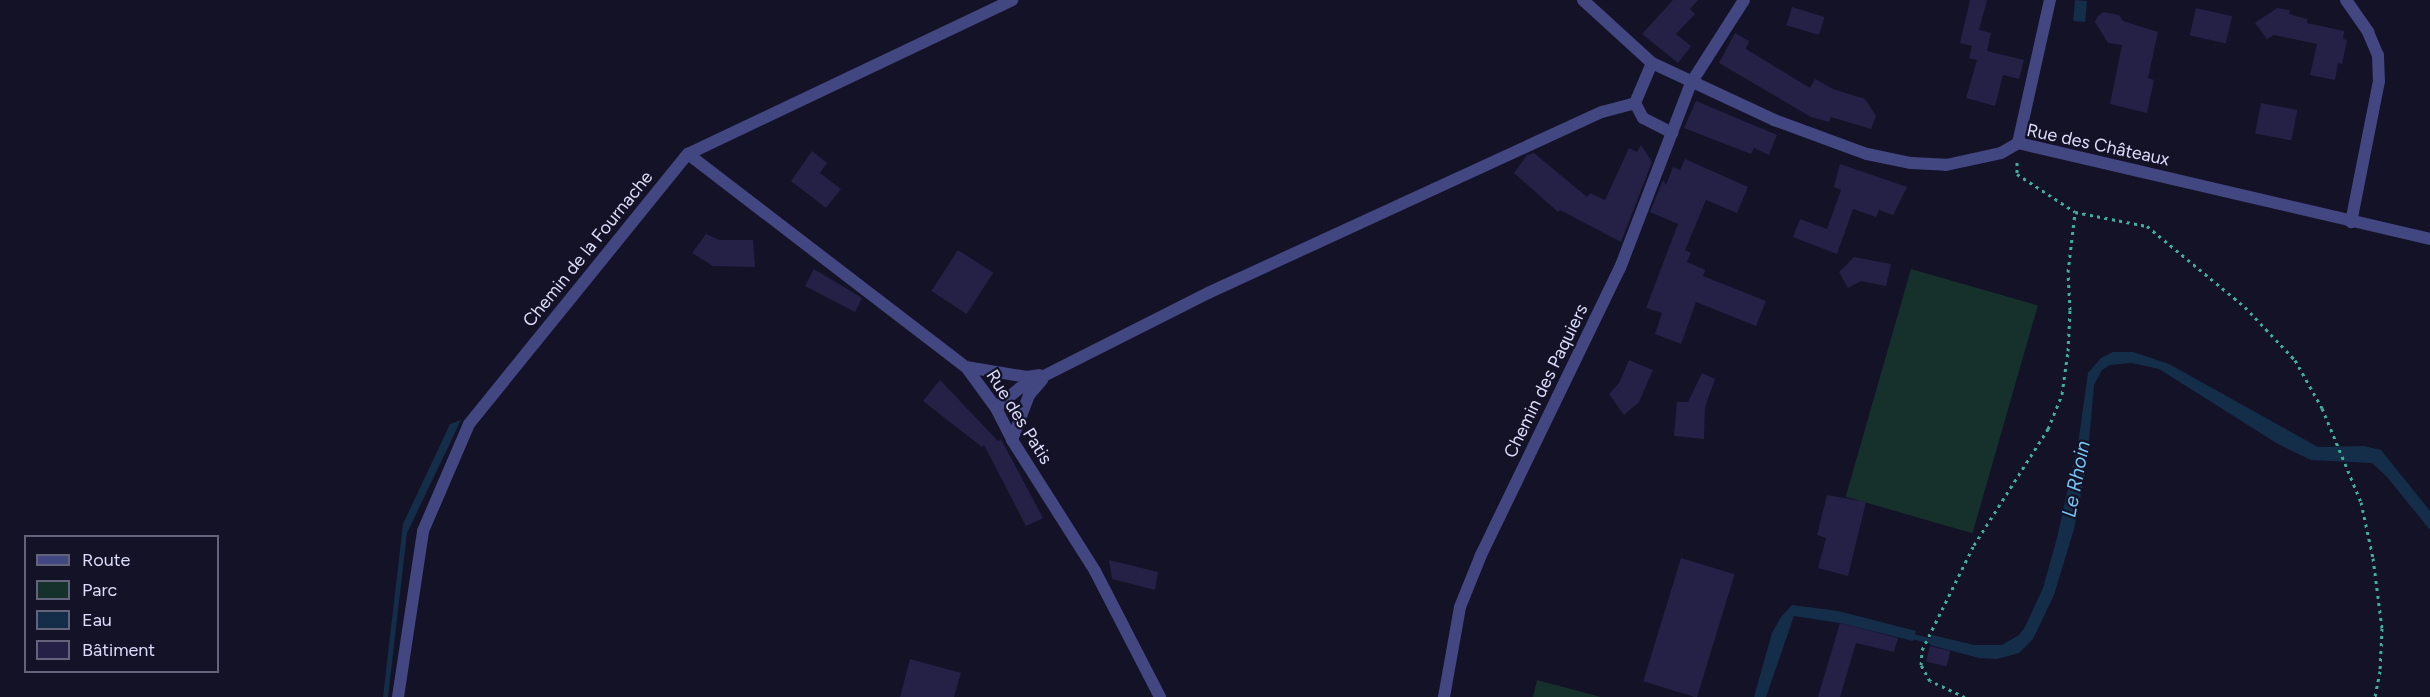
<!DOCTYPE html>
<meta charset="utf-8">
<style>
body{margin:0}
#map{position:relative;width:2430px;height:697px;overflow:hidden;background:#141227;font-family:Figtree,sans-serif}
div>[style]{position:absolute}
.green>*{inset:0;background:#16302c;transform-origin:0 0}
.water>*{inset:0;background:#142d49;transform-origin:0 0}
.stream>*{height:5px;margin:-2.5px;padding:0 2.5px;transform-origin:2.5px;border-radius:2.5px;background:#142d49}
.building>*{inset:0;background:#242046;transform-origin:0 0}
.path>*{height:3px;margin-top:-1.5px;transform-origin:0;background:repeating-linear-gradient(90deg,#3daf9c 0 3px,transparent 0 7.5px)}
.minor>*{height:12px;margin:-6px;padding:0 6px;transform-origin:6px;border-radius:6px;background:#424681}
.tertiary>*{height:12px;margin:-6px;padding:0 6px;transform-origin:6px;border-radius:6px;background:#424681}
span{translate:-50% -50%;white-space:nowrap;text-align:center;line-height:1.15;-webkit-text-stroke:4.5px #141227;paint-order:stroke}
.street-label{font-size:18px;color:#dcdcfb}
.water-label{font-size:20px;color:#74c4f1;font-style:italic}
.legend{position:absolute;left:24px;top:535px;width:195px;height:138px;box-sizing:border-box;background:#141227;border:2px solid #64637c;margin:0;padding:8px 10px;list-style:none;font-size:18px;color:#dcdcfb}
.legend li{display:flex;align-items:center;gap:12px;height:30px}
.legend b{width:30px;border:2px solid #64637c}
</style>
<div id="map">
<div class="green">
<div style="left:1911px;top:269px;width:132px;height:237px;rotate:16deg"></div>
<div style="clip-path:polygon(1537px 680px,1601px 697px,1533px 697px)"></div>
</div>
<div class="water">
<div style="left:2075px;top:0;width:12px;height:21px;rotate:5deg"></div>
<div style="clip-path:polygon(2113px 352px,2133px 352px,2169px 364px,2318px 447px,2364px 446px,2381px 450px,2430px 511px,2430px 530px,2387px 477px,2372px 463px,2311px 460px,2278px 444px,2159px 369px,2132px 363px,2110px 365px,2102px 370px,2094px 385px,2087px 464px,2074px 529px,2054px 595px,2033px 639px,2019px 653px,1997px 659px,1979px 658px,1930px 645px,1932px 635px,1974px 645px,2002px 645px,2019px 635px,2025px 627px,2043px 588px,2057px 538px,2078px 444px,2088px 373px,2101px 358px)"></div>
<div style="clip-path:polygon(461px 420px,407px 533px,388px 697px,383px 697px,403px 524px,450px 424px)"></div>
<div style="clip-path:polygon(1792px 605px,1838px 611px,1916px 631px,1913px 641px,1840px 623px,1794px 616px,1766px 697px,1754px 697px,1772px 633px,1781px 617px)"></div>
</div>
<div class="stream">
<div style="left:1908px;top:635px;width:29px;rotate:14deg"></div>
</div>
<div class="building">
<div style="clip-path:polygon(1673px 0,1698px 0,1690px 9px,1695px 14px,1676px 34px,1691px 46px,1678px 63px,1642px 34px)"></div>
<div style="clip-path:polygon(1970px 0,1987px 0,1979px 30px,1991px 33px,1987px 51px,2024px 60px,2019px 79px,2003px 75px,1995px 106px,1966px 98px,1977px 60px,1969px 58px,1972px 46px,1960px 43px)"></div>
<div style="left:1792px;top:7px;width:34px;height:19px;rotate:17deg"></div>
<div style="left:2196px;top:8px;width:37px;height:28px;rotate:13deg"></div>
<div style="clip-path:polygon(2277px 8px,2290px 10px,2289px 14px,2307px 19px,2307px 23px,2344px 31px,2343px 39px,2347px 40px,2342px 64px,2338px 63px,2335px 80px,2310px 75px,2317px 44px,2274px 35px,2267px 39px,2255px 23px)"></div>
<div style="clip-path:polygon(2103px 12px,2119px 15px,2123px 21px,2158px 32px,2148px 78px,2154px 80px,2147px 113px,2110px 104px,2122px 45px,2108px 43px,2095px 22px,2097px 17px)"></div>
<div style="clip-path:polygon(1735px 33px,1749px 41px,1746px 49px,1810px 88px,1815px 79px,1833px 89px,1865px 99px,1876px 116px,1871px 129px,1831px 117px,1829px 122px,1811px 117px,1719px 63px)"></div>
<div style="clip-path:polygon(1696px 101px,1777px 135px,1769px 155px,1754px 148px,1751px 154px,1684px 128px)"></div>
<div style="left:2261px;top:103px;width:37px;height:31px;rotate:11deg"></div>
<div style="clip-path:polygon(1641px 145px,1652px 162px,1621px 242px,1560px 210px,1558px 212px,1514px 173px,1527px 155px,1534px 153px,1587px 197px,1590px 193px,1605px 200px,1629px 148px,1637px 152px)"></div>
<div style="clip-path:polygon(812px 151px,827px 163px,820px 173px,841px 189px,826px 208px,791px 181px)"></div>
<div style="clip-path:polygon(1685px 159px,1748px 187px,1737px 213px,1706px 200px,1685px 250px,1691px 253px,1687px 262px,1705px 270px,1703px 276px,1766px 301px,1756px 326px,1696px 302px,1681px 344px,1655px 334px,1662px 313px,1646px 308px,1678px 224px,1650px 212px,1663px 180px,1666px 185px,1673px 167px,1680px 170px)"></div>
<div style="clip-path:polygon(1840px 164px,1907px 187px,1893px 215px,1879px 210px,1876px 217px,1853px 209px,1837px 254px,1793px 237px,1800px 219px,1827px 229px,1841px 190px,1834px 187px)"></div>
<div style="clip-path:polygon(706px 234px,719px 240px,753px 240px,755px 267px,713px 266px,692px 253px)"></div>
<div style="left:958px;top:250px;width:42px;height:49px;rotate:33deg"></div>
<div style="clip-path:polygon(1854px 257px,1891px 264px,1886px 286px,1861px 281px,1848px 288px,1839px 272px)"></div>
<div style="clip-path:polygon(814px 269px,862px 298px,855px 312px,805px 286px)"></div>
<div style="clip-path:polygon(1629px 360px,1653px 370px,1639px 402px,1624px 415px,1609px 394px,1619px 383px)"></div>
<div style="clip-path:polygon(1702px 373px,1715px 379px,1705px 407px,1704px 439px,1674px 436px,1677px 402px,1688px 402px)"></div>
<div style="clip-path:polygon(940px 380px,998px 441px,1001px 439px,1043px 518px,1026px 526px,984px 445px,982px 447px,923px 401px)"></div>
<div style="clip-path:polygon(1827px 495px,1866px 502px,1848px 576px,1818px 568px,1826px 538px,1817px 535px)"></div>
<div style="left:1681px;top:558px;width:56px;height:129px;rotate:17deg"></div>
<div style="clip-path:polygon(1109px 560px,1158px 572px,1155px 590px,1112px 579px)"></div>
<div style="clip-path:polygon(1840px 623px,1898px 638px,1894px 652px,1856px 643px,1840px 697px,1818px 697px)"></div>
<div style="left:1930px;top:646px;width:21px;height:16px;rotate:14deg"></div>
<div style="clip-path:polygon(910px 659px,961px 673px,954px 697px,900px 697px)"></div>
</div>
<div class="path">
<div style="left:2017px;top:162px;width:12px;rotate:90deg"></div>
<div style="left:2017px;top:174px;width:69px;rotate:33.2deg"></div>
<div style="left:2075px;top:212px;width:73px;rotate:11deg"></div>
<div style="left:2147px;top:226px;width:127px;rotate:39.6deg"></div>
<div style="left:2245px;top:307px;width:73px;rotate:46.7deg"></div>
<div style="left:2295px;top:360px;width:55px;rotate:60.6deg"></div>
<div style="left:2322px;top:408px;width:102px;rotate:67.5deg"></div>
<div style="left:2361px;top:502px;width:57px;rotate:77.9deg"></div>
<div style="left:2373px;top:558px;width:71px;rotate:82.7deg"></div>
<div style="left:2382px;top:628px;width:43px;rotate:92.7deg"></div>
<div style="left:2380px;top:671px;width:26px;rotate:101deg"></div>
<div style="left:1965px;top:697px;width:38px;rotate:-155deg"></div>
<div style="left:1930px;top:681px;width:18px;rotate:-119deg"></div>
<div style="left:1921px;top:665px;width:15px;rotate:-86deg"></div>
<div style="left:1922px;top:650px;width:117px;rotate:-63.7deg"></div>
<div style="left:1974px;top:545px;width:138px;rotate:-57.5deg"></div>
<div style="left:2048px;top:429px;width:38px;rotate:-68deg"></div>
<div style="left:2062px;top:394px;width:43px;rotate:-82.1deg"></div>
<div style="left:2068px;top:351px;width:41px;rotate:-87.2deg"></div>
<div style="left:2070px;top:310px;width:38px;rotate:-93deg"></div>
<div style="left:2068px;top:272px;width:60px;rotate:-83.3deg"></div>
</div>
<div class="minor">
<div style="left:2346px;top:0;width:39px;rotate:55deg"></div>
<div style="left:2368px;top:32px;width:25px;rotate:67deg"></div>
<div style="left:2378px;top:55px;width:26px;rotate:88deg"></div>
<div style="left:2379px;top:81px;width:144px;rotate:101.2deg"></div>
<div style="left:1635px;top:103px;width:17px;rotate:62deg"></div>
<div style="left:1643px;top:118px;width:33px;rotate:27deg"></div>
<div style="left:1635px;top:103px;width:43px;rotate:-67deg"></div>
<div style="left:2018px;top:143px;width:147px;rotate:-77.4deg"></div>
<div style="left:688px;top:154px;width:350px;rotate:37.5deg"></div>
<div style="left:966px;top:367px;width:51px;rotate:53.8deg"></div>
<div style="left:996px;top:408px;width:36px;rotate:63deg"></div>
<div style="left:1012px;top:440px;width:155px;rotate:57.6deg"></div>
<div style="left:1095px;top:571px;width:142px;rotate:62.7deg"></div>
<div style="left:966px;top:367px;width:62px;rotate:9.3deg"></div>
<div style="left:1027px;top:377px;width:12px;rotate:-9deg"></div>
<div style="left:996px;top:408px;width:31px;rotate:-40deg"></div>
<div style="left:1020px;top:388px;width:211px;rotate:-26.8deg"></div>
<div style="left:1208px;top:293px;width:434px;rotate:-24.7deg"></div>
<div style="left:1602px;top:112px;width:34px;rotate:-15deg"></div>
<div style="left:1012px;top:440px;width:48px;rotate:-69.3deg"></div>
<div style="left:1029px;top:395px;width:20px;rotate:-49deg"></div>
<div style="left:398px;top:697px;width:168px;rotate:-81.4deg"></div>
<div style="left:423px;top:531px;width:116px;rotate:-66.7deg"></div>
<div style="left:469px;top:424px;width:348px;rotate:-51deg"></div>
<div style="left:688px;top:154px;width:359px;rotate:-25.4deg"></div>
<div style="left:1444px;top:697px;width:91px;rotate:-79.9deg"></div>
<div style="left:1460px;top:607px;width:56px;rotate:-68deg"></div>
<div style="left:1481px;top:555px;width:319px;rotate:-64.2deg"></div>
<div style="left:1620px;top:268px;width:198px;rotate:-69deg"></div>
<div style="left:1691px;top:83px;width:98px;rotate:-57.4deg"></div>
</div>
<div class="tertiary">
<div style="left:1583px;top:0;width:93px;rotate:42.4deg"></div>
<div style="left:1652px;top:63px;width:135px;rotate:25deg"></div>
<div style="left:1774px;top:120px;width:99px;rotate:20.1deg"></div>
<div style="left:1867px;top:154px;width:45px;rotate:11.6deg"></div>
<div style="left:1911px;top:163px;width:35px;rotate:3deg"></div>
<div style="left:1946px;top:165px;width:56px;rotate:-12.3deg"></div>
<div style="left:2001px;top:153px;width:20px;rotate:-30deg"></div>
<div style="left:2018px;top:143px;width:423px;rotate:13.1deg"></div>
</div>
<div class="street-label">
<span style="left:2098px;top:145px;rotate:12deg">Rue des Châteaux</span>
<span style="left:588px;top:249px;rotate:-51deg">Chemin de la Fournache</span>
<span style="left:1546px;top:381px;rotate:-64deg">Chemin des Paquiers</span>
<span style="left:1019px;top:417px;rotate:58deg">Rue des Patis</span>
</div>
<div class="water-label">
<span style="left:2076px;top:479px;rotate:-79deg">Le Rhoin</span>
</div>
<ul class="legend">
<li><b style="height:8px;background:#424681"></b>Route</li>
<li><b style="height:16px;background:#16302c"></b>Parc</li>
<li><b style="height:16px;background:#142d49"></b>Eau</li>
<li><b style="height:16px;background:#242046"></b>Bâtiment</li>
</ul>
</div>
